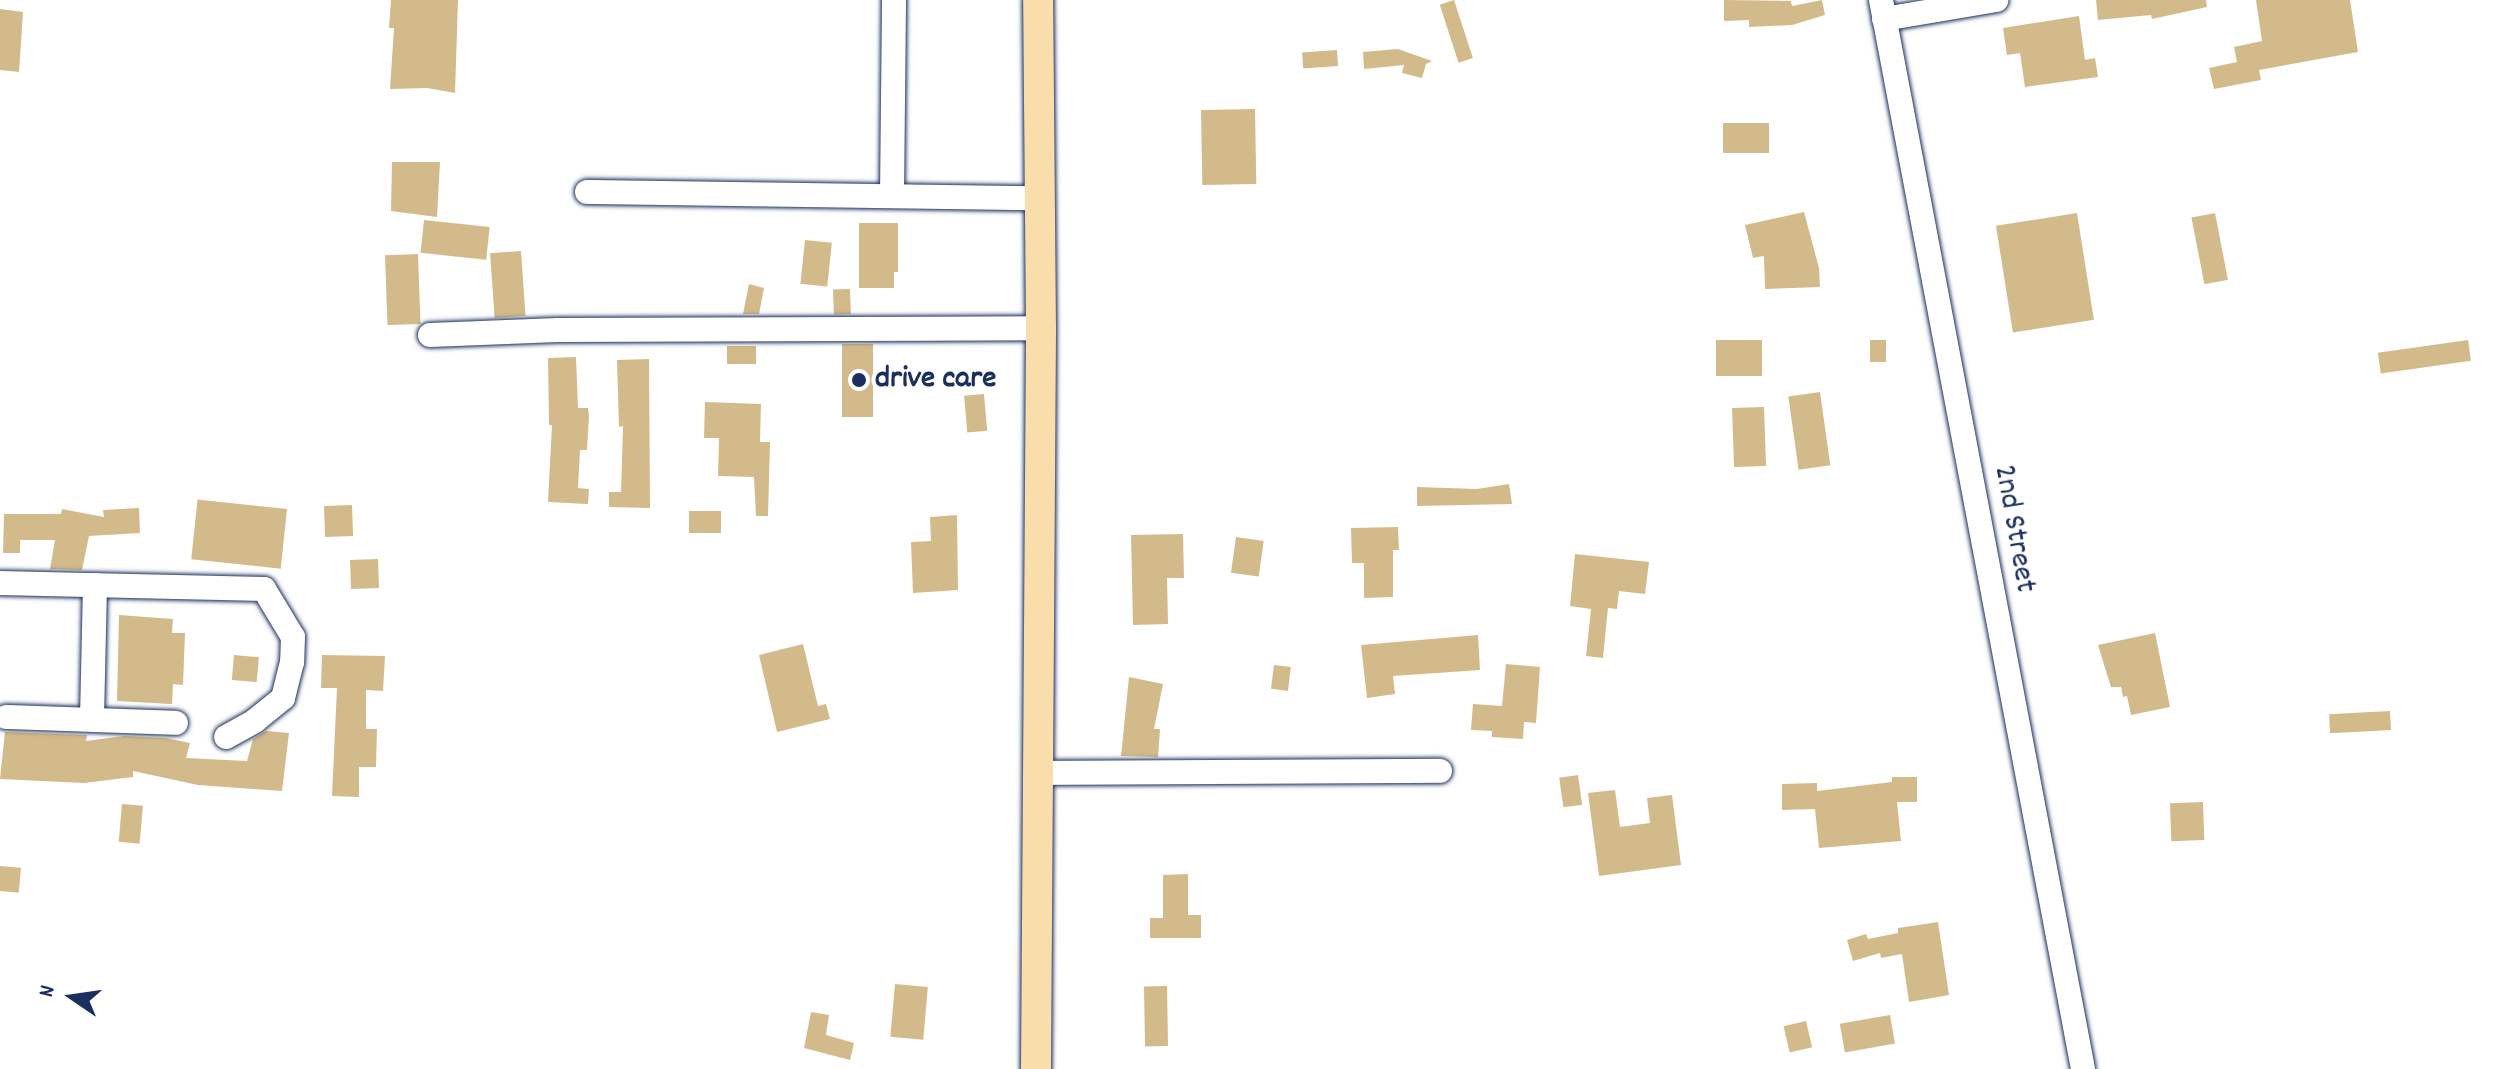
<!DOCTYPE html>
<style>
body{margin:0}
#map{position:relative;width:2493px;height:1069px;overflow:hidden;background:#fff;font-family:Dekko,sans-serif}
div>[style]{position:absolute}
.building>*{inset:0;background:#d3ba8a;transform-origin:0 0}
.roads{filter:drop-shadow(0 0 2px #1b2f5e) drop-shadow(0 0 2px #1b2f5e)}
.minor>*{height:24px;margin:-12px;padding:0 12px;transform-origin:12px;border-radius:12px;background:#fff}
.major>*{height:30px;margin:-15px;padding:0 15px;transform-origin:15px;border-radius:15px;background:#f9ddab}
.dots>*{width:22px;height:22px;translate:-50% -50%;box-sizing:border-box;border:4px solid #fff;border-radius:50%}
span{translate:-50% -50%;white-space:nowrap;text-align:center;line-height:1.15;-webkit-text-stroke:8px #fff;paint-order:stroke}
.poi-label{font-size:32px;color:#1b2f5e;font-weight:700}
.left{translate:0 -50%;text-align:left}
.street-label{font-size:32px;color:#1b2f5e}
.north{position:absolute;left:32px;top:957px;width:80px;height:80px;-webkit-text-stroke:6px #fff;paint-order:stroke;rotate:283deg;font-size:22px;font-weight:700;line-height:32px;text-align:center;color:#1b2f5e}
.north::after{content:'';display:block;margin:auto;width:28px;height:36px;background:#1b2f5e;clip-path:polygon(50% 0,100% 100%,50% 72%,0 100%)}
</style>
<div id="map">
<div class="building">
<div style="clip-path:polygon(391px 0,458px 0,455px 93px,427px 88px,390px 89px,394px 28px,389px 28px)"></div>
<div style="left:1454px;top:0;width:61px;height:15px;rotate:72deg"></div>
<div style="clip-path:polygon(1724px 0,1791px 1px,1792px 6px,1822px 0,1825px 15px,1792px 25px,1749px 27px,1749px 20px,1724px 21px)"></div>
<div style="clip-path:polygon(2096px 0,2206px 0,2207px 7px,2152px 19px,2151px 15px,2098px 20px)"></div>
<div style="clip-path:polygon(2256px 0,2350px 0,2358px 52px,2259px 70px,2261px 80px,2214px 89px,2209px 68px,2237px 62px,2234px 47px,2262px 41px)"></div>
<div style="clip-path:polygon(0 9px,23px 12px,19px 72px,0 70px)"></div>
<div style="clip-path:polygon(2079px 16px,2085px 60px,2095px 58px,2098px 77px,2025px 87px,2020px 53px,2007px 55px,2003px 28px)"></div>
<div style="clip-path:polygon(1398px 49px,1432px 61px,1426px 64px,1422px 78px,1402px 73px,1404px 65px,1364px 69px,1363px 52px)"></div>
<div style="left:1337px;top:50px;width:16px;height:35px;rotate:86deg"></div>
<div style="left:1255px;top:109px;width:75px;height:54px;rotate:89deg"></div>
<div style="left:1723px;top:123px;width:46px;height:30px"></div>
<div style="clip-path:polygon(392px 162px,440px 162px,437px 217px,391px 211px)"></div>
<div style="clip-path:polygon(1804px 212px,1819px 268px,1820px 287px,1765px 289px,1764px 256px,1753px 258px,1745px 225px)"></div>
<div style="left:2077px;top:213px;width:108px;height:82px;rotate:81deg"></div>
<div style="left:2215px;top:213px;width:68px;height:24px;rotate:79deg"></div>
<div style="left:424px;top:220px;width:66px;height:33px;rotate:6deg"></div>
<div style="clip-path:polygon(859px 223px,898px 223px,898px 272px,894px 272px,894px 288px,859px 288px)"></div>
<div style="left:805px;top:240px;width:27px;height:44px;rotate:6deg"></div>
<div style="left:521px;top:251px;width:65px;height:31px;rotate:86deg"></div>
<div style="left:418px;top:254px;width:70px;height:33px;rotate:88deg"></div>
<div style="clip-path:polygon(749px 284px,764px 288px,759px 314px,743px 314px)"></div>
<div style="left:850px;top:289px;width:25px;height:17px;rotate:88deg"></div>
<div style="left:1716px;top:340px;width:46px;height:36px"></div>
<div style="left:1886px;top:340px;width:22px;height:16px;rotate:90deg"></div>
<div style="left:2468px;top:340px;width:21px;height:91px;rotate:82deg"></div>
<div style="left:842px;top:344px;width:31px;height:73px"></div>
<div style="left:727px;top:346px;width:29px;height:18px"></div>
<div style="clip-path:polygon(576px 357px,578px 408px,588px 408px,589px 416px,587px 450px,580px 450px,578px 488px,589px 489px,588px 504px,548px 502px,552px 425px,549px 425px,548px 358px)"></div>
<div style="clip-path:polygon(649px 359px,650px 508px,609px 507px,609px 492px,621px 492px,623px 426px,619px 427px,617px 360px)"></div>
<div style="left:1820px;top:392px;width:74px;height:32px;rotate:82deg"></div>
<div style="left:984px;top:394px;width:37px;height:20px;rotate:85deg"></div>
<div style="clip-path:polygon(705px 402px,761px 404px,760px 442px,770px 442px,768px 516px,756px 516px,754px 477px,718px 476px,719px 438px,704px 438px)"></div>
<div style="left:1764px;top:407px;width:59px;height:32px;rotate:88deg"></div>
<div style="clip-path:polygon(1509px 484px,1512px 504px,1417px 506px,1417px 487px,1477px 489px)"></div>
<div style="left:352px;top:505px;width:31px;height:28px;rotate:88deg"></div>
<div style="clip-path:polygon(139px 508px,140px 533px,89px 536px,82px 570px,50px 569px,55px 540px,20px 540px,20px 553px,3px 553px,4px 514px,61px 514px,62px 509px,104px 517px,103px 510px)"></div>
<div style="left:287px;top:509px;width:60px;height:90px;rotate:96deg"></div>
<div style="left:721px;top:511px;width:22px;height:32px;rotate:90deg"></div>
<div style="clip-path:polygon(957px 515px,958px 590px,913px 593px,911px 542px,931px 541px,930px 517px)"></div>
<div style="clip-path:polygon(1398px 527px,1399px 550px,1393px 550px,1393px 597px,1364px 598px,1364px 563px,1352px 563px,1351px 528px)"></div>
<div style="clip-path:polygon(1183px 534px,1184px 578px,1167px 578px,1168px 624px,1133px 625px,1131px 535px)"></div>
<div style="left:1236px;top:537px;width:28px;height:36px;rotate:8deg"></div>
<div style="clip-path:polygon(1575px 554px,1649px 562px,1645px 594px,1619px 591px,1617px 609px,1608px 608px,1603px 658px,1586px 656px,1591px 609px,1570px 606px)"></div>
<div style="left:378px;top:559px;width:29px;height:28px;rotate:88deg"></div>
<div style="clip-path:polygon(119px 615px,173px 619px,172px 633px,185px 633px,183px 685px,173px 684px,172px 704px,117px 701px)"></div>
<div style="clip-path:polygon(2155px 633px,2170px 707px,2131px 715px,2127px 696px,2123px 697px,2121px 687px,2111px 687px,2098px 645px)"></div>
<div style="clip-path:polygon(1478px 635px,1480px 670px,1393px 676px,1395px 694px,1367px 698px,1361px 645px)"></div>
<div style="clip-path:polygon(803px 644px,818px 706px,826px 704px,830px 719px,777px 732px,759px 655px)"></div>
<div style="left:234px;top:655px;width:25px;height:25px;rotate:5deg"></div>
<div style="clip-path:polygon(322px 655px,385px 656px,383px 691px,366px 690px,366px 729px,377px 729px,376px 767px,359px 767px,359px 797px,332px 796px,337px 688px,321px 688px)"></div>
<div style="clip-path:polygon(1506px 664px,1540px 667px,1536px 723px,1524px 722px,1523px 739px,1492px 737px,1492px 731px,1471px 730px,1473px 704px,1502px 706px)"></div>
<div style="left:1274px;top:665px;width:17px;height:24px;rotate:7deg"></div>
<div style="clip-path:polygon(1129px 677px,1163px 684px,1154px 729px,1160px 729px,1158px 757px,1121px 756px)"></div>
<div style="left:2390px;top:711px;width:19px;height:61px;rotate:87deg"></div>
<div style="clip-path:polygon(266px 731px,289px 733px,282px 791px,198px 785px,133px 771px,133px 777px,84px 783px,0 779px,5px 732px,87px 735px,86px 741px,124px 736px,166px 738px,190px 743px,186px 758px,247px 761px,253px 739px)"></div>
<div style="left:1578px;top:775px;width:30px;height:19px;rotate:82deg"></div>
<div style="clip-path:polygon(1892px 777px,1917px 777px,1917px 802px,1897px 802px,1901px 841px,1819px 848px,1815px 809px,1782px 810px,1782px 784px,1817px 783px,1817px 791px,1892px 782px)"></div>
<div style="clip-path:polygon(1615px 790px,1620px 827px,1650px 823px,1647px 798px,1672px 795px,1681px 865px,1599px 876px,1588px 793px)"></div>
<div style="left:2203px;top:802px;width:38px;height:33px;rotate:88deg"></div>
<div style="left:122px;top:804px;width:21px;height:38px;rotate:5deg"></div>
<div style="left:0;top:866px;width:21px;height:25px;rotate:5deg"></div>
<div style="clip-path:polygon(1188px 874px,1188px 915px,1201px 915px,1201px 938px,1150px 938px,1150px 918px,1163px 918px,1163px 875px)"></div>
<div style="clip-path:polygon(1938px 922px,1949px 995px,1909px 1002px,1902px 954px,1881px 958px,1880px 953px,1853px 961px,1847px 940px,1866px 934px,1868px 939px,1898px 933px,1898px 928px)"></div>
<div style="left:895px;top:984px;width:33px;height:53px;rotate:5deg"></div>
<div style="left:1167px;top:986px;width:60px;height:23px;rotate:89deg"></div>
<div style="clip-path:polygon(811px 1012px,829px 1015px,826px 1035px,854px 1043px,850px 1060px,804px 1048px)"></div>
<div style="left:1890px;top:1015px;width:29px;height:51px;rotate:80deg"></div>
<div style="left:1806px;top:1021px;width:27px;height:23px;rotate:77deg"></div>
</div>
<div class="roads">
<div class="minor">
<div style="left:1881px;top:0;width:1088px;rotate:79.3deg"></div>
<div style="left:1884px;top:19px;width:114px;rotate:-9.6deg"></div>
<div style="left:587px;top:192px;width:452px;rotate:0.8deg"></div>
<div style="left:892px;top:196px;width:196px;rotate:-89.4deg"></div>
<div style="left:430px;top:335px;width:128px;rotate:-2.2deg"></div>
<div style="left:558px;top:330px;width:483px;rotate:-0.2deg"></div>
<div style="left:0;top:583px;width:264px;rotate:1.3deg"></div>
<div style="left:264px;top:589px;width:56px;rotate:58.9deg"></div>
<div style="left:293px;top:637px;width:25px;rotate:92deg"></div>
<div style="left:292px;top:662px;width:37px;rotate:104deg"></div>
<div style="left:283px;top:698px;width:36px;rotate:141deg"></div>
<div style="left:255px;top:721px;width:33px;rotate:151deg"></div>
<div style="left:6px;top:717px;width:170px;rotate:2deg"></div>
<div style="left:92px;top:718px;width:133px;rotate:-88.7deg"></div>
<div style="left:1037px;top:773px;width:403px;rotate:-0.3deg"></div>
</div>
<div class="major">
<div style="left:1036px;top:1069px;width:741px;rotate:-89.61deg"></div>
<div style="left:1041px;top:328px;width:328px;rotate:-90.5deg"></div>
</div>
</div>
<div class="dots">
<div style="left:859px;top:380px;background:#1b2f5e"></div>
</div>
<div class="poi-label">
<span class="left" style="left:875px;top:380px">drive care</span>
</div>
<div class="street-label">
<span style="left:2013px;top:529px;rotate:80deg">2nd Street</span>
</div>
<div class="north">N</div>
</div>
